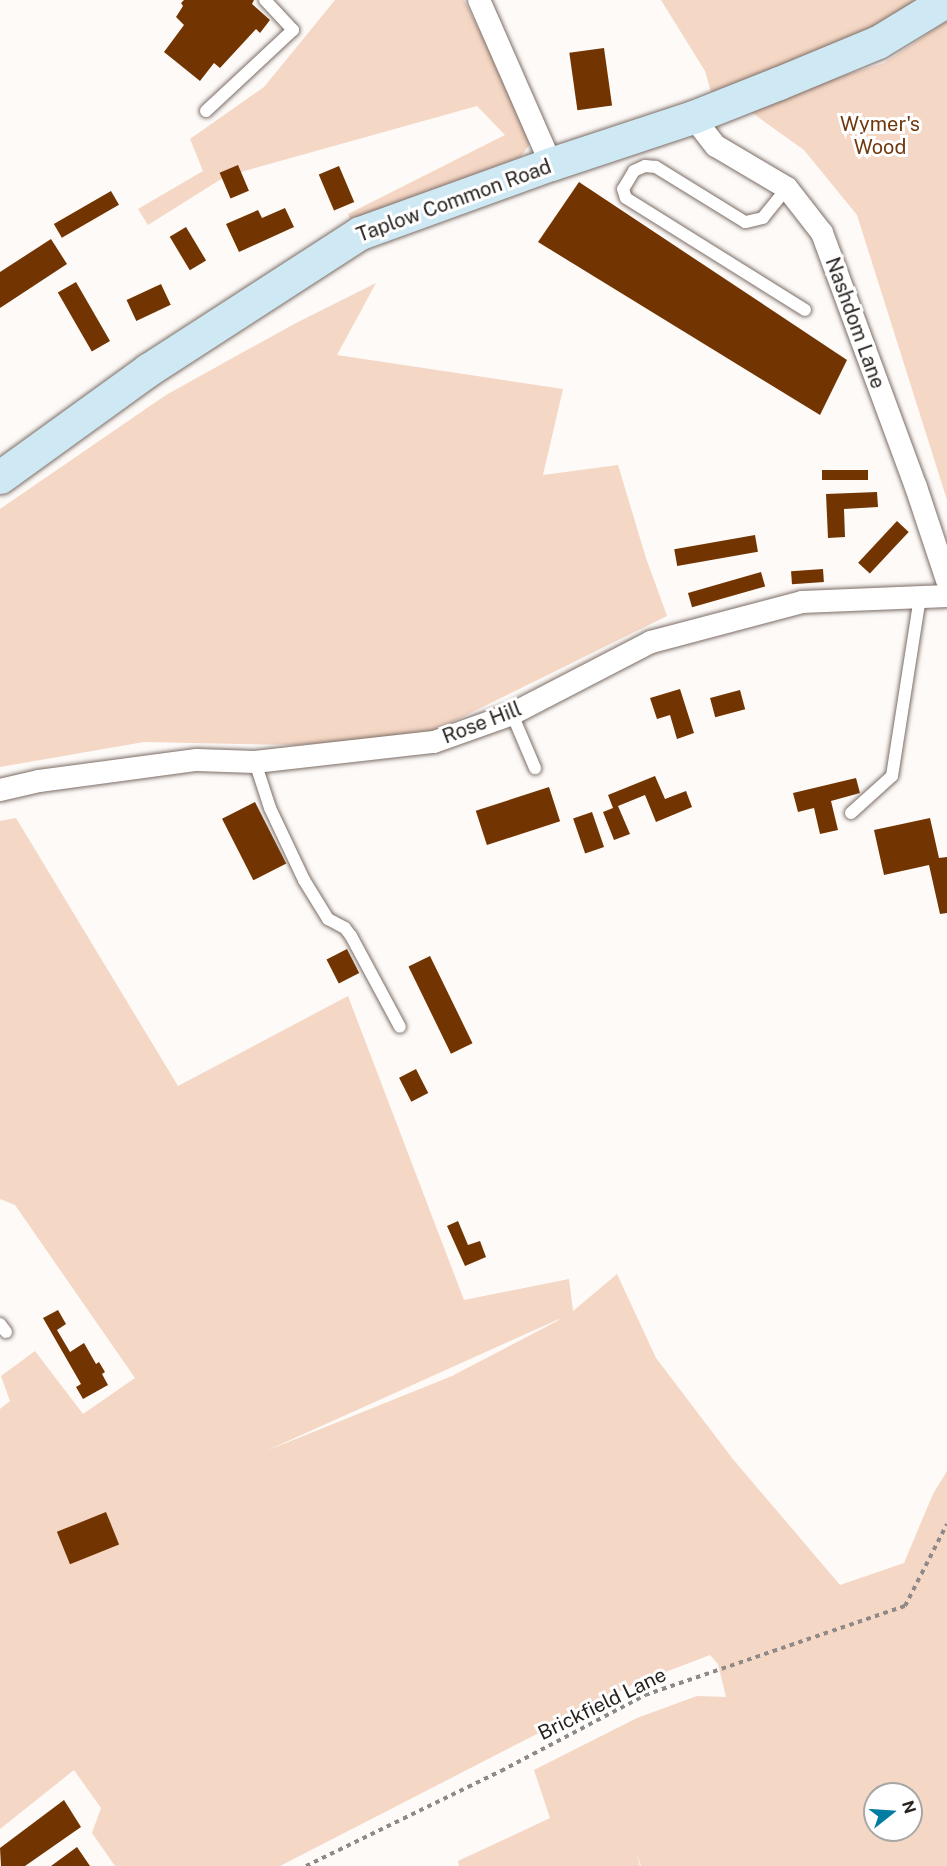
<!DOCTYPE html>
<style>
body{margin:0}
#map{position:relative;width:947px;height:1866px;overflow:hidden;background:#fdfaf8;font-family:"Public Sans",sans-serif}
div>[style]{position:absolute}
.green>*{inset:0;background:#f5d7c5}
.building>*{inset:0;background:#723501;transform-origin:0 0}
.path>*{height:4px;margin-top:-2px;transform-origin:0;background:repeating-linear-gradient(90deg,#8f8a88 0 4.5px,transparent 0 9px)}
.roads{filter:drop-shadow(0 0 2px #7c6d65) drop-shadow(0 0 2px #7c6d65)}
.lane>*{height:12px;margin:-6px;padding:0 6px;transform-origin:6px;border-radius:6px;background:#fff}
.street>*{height:22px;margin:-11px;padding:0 11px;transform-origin:11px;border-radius:11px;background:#fff}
.secondary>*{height:33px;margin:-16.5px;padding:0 16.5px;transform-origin:16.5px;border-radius:16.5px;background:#cfe9f4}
span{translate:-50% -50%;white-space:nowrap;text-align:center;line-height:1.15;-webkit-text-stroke:6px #fff;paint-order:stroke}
.park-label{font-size:20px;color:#70370d}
.street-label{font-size:20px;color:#292320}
.north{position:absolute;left:863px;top:1782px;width:60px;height:60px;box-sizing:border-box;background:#fff;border:2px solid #a9a7a6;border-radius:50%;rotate:73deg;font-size:16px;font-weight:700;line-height:24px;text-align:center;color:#292320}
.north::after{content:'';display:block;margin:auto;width:21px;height:27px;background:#017da4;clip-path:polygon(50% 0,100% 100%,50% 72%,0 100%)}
</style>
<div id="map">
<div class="green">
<div style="clip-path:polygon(335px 0,464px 0,527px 124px,531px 142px,521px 157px,396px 203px,353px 226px,348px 214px,505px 135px,477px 106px,226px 176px,148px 225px,138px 209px,203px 171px,190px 139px,264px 87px)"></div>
<div style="clip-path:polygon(661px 0,922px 0,874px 33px,711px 92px,705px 71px)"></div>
<div style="clip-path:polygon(947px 21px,947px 500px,857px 215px,804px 150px,744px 107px,884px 63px)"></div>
<div style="clip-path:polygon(376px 283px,337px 355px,563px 389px,543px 475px,618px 465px,646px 558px,667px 616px,428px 734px,297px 745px,144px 742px,0 767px,0 509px,166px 395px,294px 324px)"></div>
<div style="clip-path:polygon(evenodd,16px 818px,178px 1086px,348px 996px,464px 1300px,569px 1279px,573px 1311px,617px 1274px,656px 1358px,732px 1458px,840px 1585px,904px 1563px,933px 1494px,947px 1471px,947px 1866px,641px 1866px,636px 1853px,640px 1866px,459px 1866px,458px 1861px,550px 1818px,534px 1770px,637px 1718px,697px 1696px,726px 1697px,718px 1664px,710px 1655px,634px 1684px,280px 1866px,115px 1866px,92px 1833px,101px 1808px,74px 1770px,0 1829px,0 1409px,10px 1401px,1px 1376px,35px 1351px,83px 1414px,135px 1378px,15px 1205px,0 1199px,0 821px,16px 818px,559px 1320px,452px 1376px,266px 1451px,559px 1319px,559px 1320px,16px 818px,875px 1794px,911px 1794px,911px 1830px,875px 1830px,875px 1794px)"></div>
</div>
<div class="building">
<div style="clip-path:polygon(184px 0,254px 0,252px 4px,270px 20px,260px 33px,256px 29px,220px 68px,214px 63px,200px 81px,164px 52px,184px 25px,176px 17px,183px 6px,181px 3px)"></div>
<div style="left:604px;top:48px;width:58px;height:35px;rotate:82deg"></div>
<div style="left:238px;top:165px;width:28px;height:20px;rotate:67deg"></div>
<div style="left:339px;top:166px;width:39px;height:22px;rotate:67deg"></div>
<div style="clip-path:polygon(579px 182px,847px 360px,820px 415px,538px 242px)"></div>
<div style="left:111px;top:191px;width:16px;height:66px;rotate:60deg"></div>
<div style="clip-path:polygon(285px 208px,294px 227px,239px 252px,226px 224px,258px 210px,262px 218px)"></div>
<div style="left:186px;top:227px;width:39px;height:19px;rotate:59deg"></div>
<div style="clip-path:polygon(51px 239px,67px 264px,0 308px,0 272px)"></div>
<div style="left:76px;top:282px;width:68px;height:21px;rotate:60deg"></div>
<div style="left:161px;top:284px;width:23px;height:38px;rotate:65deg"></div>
<div style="left:868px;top:470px;width:10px;height:46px;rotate:90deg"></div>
<div style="clip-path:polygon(877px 492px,878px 507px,844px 509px,845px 537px,828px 538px,826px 494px)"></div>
<div style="left:897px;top:521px;width:16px;height:57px;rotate:43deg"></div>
<div style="left:755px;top:535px;width:17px;height:82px;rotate:80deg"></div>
<div style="left:823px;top:569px;width:13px;height:32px;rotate:86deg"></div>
<div style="left:761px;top:572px;width:15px;height:76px;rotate:74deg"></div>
<div style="clip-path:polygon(680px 689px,694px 733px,677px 739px,670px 715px,657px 719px,650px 698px)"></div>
<div style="left:740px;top:690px;width:20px;height:31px;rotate:75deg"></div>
<div style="clip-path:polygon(655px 776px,665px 799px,686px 791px,692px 807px,656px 822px,645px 795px,618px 806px,630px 834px,614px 840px,603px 812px,613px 808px,608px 795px)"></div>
<div style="clip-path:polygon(856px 778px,860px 793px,831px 801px,838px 830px,820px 834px,814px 808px,798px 812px,793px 793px)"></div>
<div style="left:549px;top:787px;width:36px;height:77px;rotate:72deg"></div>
<div style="left:255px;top:802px;width:69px;height:37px;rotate:63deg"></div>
<div style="left:592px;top:812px;width:37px;height:20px;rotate:71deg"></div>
<div style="clip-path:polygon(930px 818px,939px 858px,947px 857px,947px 913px,940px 914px,929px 865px,884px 875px,874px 830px)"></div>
<div style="left:347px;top:949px;width:27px;height:23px;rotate:63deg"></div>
<div style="left:430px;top:956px;width:97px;height:24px;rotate:64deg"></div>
<div style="left:416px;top:1069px;width:27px;height:19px;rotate:63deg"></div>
<div style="clip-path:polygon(458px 1221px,468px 1245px,480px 1241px,486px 1257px,465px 1266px,447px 1226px)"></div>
<div style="clip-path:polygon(58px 1310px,66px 1324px,57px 1330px,70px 1352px,84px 1343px,96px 1364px,99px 1362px,105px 1372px,102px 1374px,108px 1385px,83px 1399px,76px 1387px,81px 1384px,43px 1318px)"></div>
<div style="left:106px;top:1512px;width:35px;height:53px;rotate:68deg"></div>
<div style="clip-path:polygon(64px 1800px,81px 1827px,25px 1866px,1px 1866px,0 1848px)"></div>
<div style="clip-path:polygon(77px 1847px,90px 1866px,51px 1866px)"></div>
</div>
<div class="path">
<div style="left:306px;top:1866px;width:217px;rotate:-26deg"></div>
<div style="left:501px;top:1771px;width:163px;rotate:-27.8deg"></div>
<div style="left:645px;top:1695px;width:275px;rotate:-18.9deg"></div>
<div style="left:905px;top:1606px;width:92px;rotate:-62.9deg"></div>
</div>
<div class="roads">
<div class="lane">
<div style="left:206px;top:111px;width:119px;rotate:-43deg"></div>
<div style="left:293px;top:30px;width:41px;rotate:-133deg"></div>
<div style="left:787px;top:188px;width:38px;rotate:129deg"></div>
<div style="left:763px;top:218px;width:18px;rotate:167deg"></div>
<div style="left:745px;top:222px;width:105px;rotate:-148.3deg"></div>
<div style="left:656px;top:167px;width:11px;rotate:-175deg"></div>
<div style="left:645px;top:166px;width:12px;rotate:156deg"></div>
<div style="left:634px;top:171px;width:21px;rotate:121deg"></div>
<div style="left:623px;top:189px;width:9px;rotate:72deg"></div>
<div style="left:626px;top:198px;width:211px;rotate:32deg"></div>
<div style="left:512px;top:714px;width:59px;rotate:66.9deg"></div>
<div style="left:255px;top:762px;width:48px;rotate:71.9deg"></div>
<div style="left:270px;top:808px;width:80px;rotate:64.7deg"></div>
<div style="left:304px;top:880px;width:46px;rotate:58.4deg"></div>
<div style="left:328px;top:919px;width:19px;rotate:28deg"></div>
<div style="left:345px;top:928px;width:10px;rotate:53deg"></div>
<div style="left:351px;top:936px;width:103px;rotate:61.7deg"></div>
<div style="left:851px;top:813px;width:55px;rotate:-42.1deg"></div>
<div style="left:892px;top:776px;width:181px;rotate:-81.1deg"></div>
<div style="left:0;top:1324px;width:10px;rotate:53deg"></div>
</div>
<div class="street">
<div style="left:479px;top:0;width:179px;rotate:66.3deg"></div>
<div style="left:693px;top:117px;width:37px;rotate:52deg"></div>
<div style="left:716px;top:146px;width:82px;rotate:30.6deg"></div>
<div style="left:787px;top:188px;width:57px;rotate:52.1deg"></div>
<div style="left:822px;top:233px;width:271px;rotate:69.7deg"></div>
<div style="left:916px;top:487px;width:98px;rotate:71.6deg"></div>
<div style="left:0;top:790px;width:40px;rotate:-13deg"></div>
<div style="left:39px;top:781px;width:159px;rotate:-7.6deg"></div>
<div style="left:197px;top:760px;width:58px;rotate:2deg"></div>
<div style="left:255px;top:762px;width:180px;rotate:-6.4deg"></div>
<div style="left:434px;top:742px;width:83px;rotate:-19.7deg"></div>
<div style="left:512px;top:714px;width:157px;rotate:-27.4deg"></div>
<div style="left:651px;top:642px;width:156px;rotate:-14.8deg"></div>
<div style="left:802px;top:602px;width:145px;rotate:-2.4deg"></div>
</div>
<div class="secondary">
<div style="left:0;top:477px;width:183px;rotate:-35.9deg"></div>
<div style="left:148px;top:370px;width:252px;rotate:-32.9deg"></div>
<div style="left:360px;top:233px;width:203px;rotate:-19.9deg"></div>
<div style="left:551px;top:164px;width:150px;rotate:-18.3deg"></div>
<div style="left:693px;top:117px;width:92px;rotate:-21.6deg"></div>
<div style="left:779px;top:83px;width:107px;rotate:-22.5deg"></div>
<div style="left:878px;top:42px;width:81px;rotate:-31.3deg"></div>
</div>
</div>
<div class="park-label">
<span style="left:880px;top:136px">Wymer's<br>Wood</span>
</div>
<div class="street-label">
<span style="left:454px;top:201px;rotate:-20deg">Taplow Common Road</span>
<span style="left:855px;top:323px;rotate:70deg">Nashdom Lane</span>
<span style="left:482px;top:723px;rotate:-21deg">Rose Hill</span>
<span style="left:602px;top:1704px;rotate:-26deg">Brickfield Lane</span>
</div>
<div class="north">N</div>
</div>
